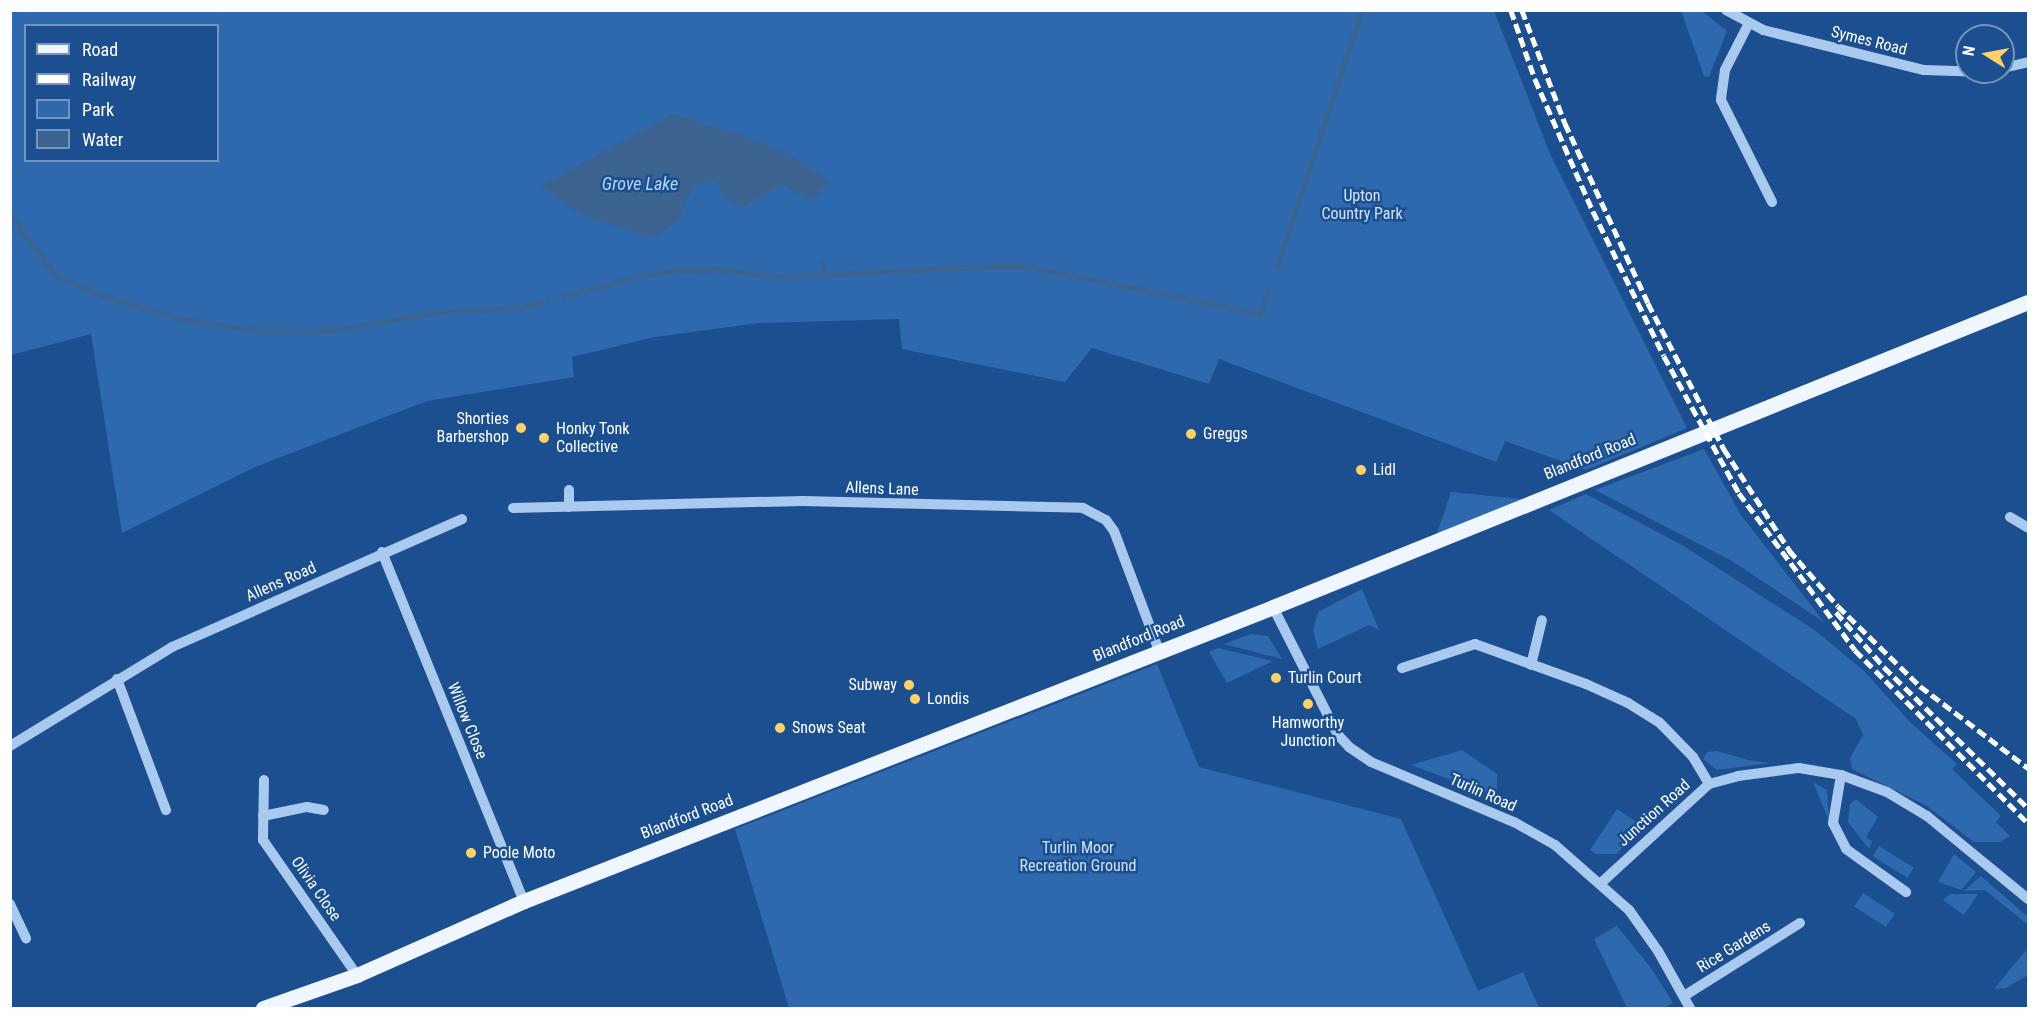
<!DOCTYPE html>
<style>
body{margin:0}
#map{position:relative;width:2039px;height:1019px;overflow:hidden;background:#1b4f8f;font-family:"Roboto Condensed",sans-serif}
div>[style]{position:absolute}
.green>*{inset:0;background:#2e69ad;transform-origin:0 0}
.water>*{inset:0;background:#3c6290}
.stream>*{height:5px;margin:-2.5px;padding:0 2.5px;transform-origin:2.5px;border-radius:2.5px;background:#3c6290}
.minor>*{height:10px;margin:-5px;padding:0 5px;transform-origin:5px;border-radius:5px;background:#a9c9ee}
.major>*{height:15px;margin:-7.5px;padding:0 7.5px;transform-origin:7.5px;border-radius:7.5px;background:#f0f6ff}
.rail>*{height:4.5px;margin-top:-2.25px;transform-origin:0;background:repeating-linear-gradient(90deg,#fff 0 10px,transparent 0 14.5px)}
.dots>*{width:16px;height:16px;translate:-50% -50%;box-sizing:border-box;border:3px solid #1b4f8f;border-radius:50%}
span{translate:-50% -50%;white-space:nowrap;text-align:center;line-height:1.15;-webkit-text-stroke:5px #1b4f8f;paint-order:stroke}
.street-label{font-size:16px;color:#fff}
.park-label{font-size:16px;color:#cfe3fa}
.poi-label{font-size:16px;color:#fff}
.right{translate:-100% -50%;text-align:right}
.left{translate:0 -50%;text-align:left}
.water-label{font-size:18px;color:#b5d3f5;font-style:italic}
.frame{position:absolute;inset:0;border:12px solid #fff;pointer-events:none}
.legend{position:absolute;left:24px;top:24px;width:195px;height:138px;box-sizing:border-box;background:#1b4f8f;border:2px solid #7695bc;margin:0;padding:8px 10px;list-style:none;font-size:18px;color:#fff}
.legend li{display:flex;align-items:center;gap:12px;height:30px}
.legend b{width:30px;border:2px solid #7695bc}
.north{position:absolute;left:1955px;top:24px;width:60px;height:60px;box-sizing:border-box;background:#1b4f8f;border:2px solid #7695bc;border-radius:50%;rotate:281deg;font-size:16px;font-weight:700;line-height:24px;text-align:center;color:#fff}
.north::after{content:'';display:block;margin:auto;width:21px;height:27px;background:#ffd166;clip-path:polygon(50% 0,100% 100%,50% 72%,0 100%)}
</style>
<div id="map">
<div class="green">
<div style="clip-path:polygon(evenodd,10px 11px,1494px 11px,1551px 156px,1687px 428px,1586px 470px,1505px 441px,1496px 462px,1219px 359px,1209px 384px,1092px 348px,1065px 382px,902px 349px,899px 319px,759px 323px,655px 337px,572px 357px,574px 377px,427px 401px,255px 467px,122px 533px,91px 334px,11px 355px,10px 11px,26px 26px,218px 26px,218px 160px,26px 160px,26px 26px)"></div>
<div style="clip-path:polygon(1681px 11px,1702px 11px,1727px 31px,1709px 77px,1704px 76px)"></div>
<div style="clip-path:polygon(1704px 449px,1741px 515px,1824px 622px,1732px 561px,1595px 490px)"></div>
<div style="clip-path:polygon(1451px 492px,1532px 500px,1435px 539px)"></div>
<div style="clip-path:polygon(1586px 494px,1682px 545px,1816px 631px,1864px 671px,1911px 723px,1957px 764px,1952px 769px,2001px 816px,1996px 822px,2010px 836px,2000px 842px,1974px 842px,1927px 806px,1852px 769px,1850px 758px,1863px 735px,1856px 719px,1549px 510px)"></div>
<div style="clip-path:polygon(1362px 589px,1379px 630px,1369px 625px,1318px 649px,1313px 630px,1318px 612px)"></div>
<div style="clip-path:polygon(1251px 634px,1268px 636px,1282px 659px,1224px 644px)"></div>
<div style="clip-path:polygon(1218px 648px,1273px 661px,1227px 683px,1209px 652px)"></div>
<div style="clip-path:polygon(1157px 664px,1199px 767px,1401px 819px,1478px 991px,1523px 972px,1539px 1008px,789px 1008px,735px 829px)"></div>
<div style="clip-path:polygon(1462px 750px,1497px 774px,1497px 797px,1411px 765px)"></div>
<div style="clip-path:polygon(1717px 751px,1748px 760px,1770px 763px,1717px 770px,1703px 759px,1707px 752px)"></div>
<div style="clip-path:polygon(1813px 782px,1827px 790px,1829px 821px)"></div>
<div style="clip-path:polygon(1856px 799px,1878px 817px,1866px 837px,1872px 841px,1869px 849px,1848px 822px,1850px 804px)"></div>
<div style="clip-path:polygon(1617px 809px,1641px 825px,1617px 854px,1596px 854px,1590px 850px)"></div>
<div style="left:1879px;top:846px;width:41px;height:12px;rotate:32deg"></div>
<div style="clip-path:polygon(1954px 854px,1976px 872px,1961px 890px,1938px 882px)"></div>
<div style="clip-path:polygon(1981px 876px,2028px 917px,2028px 925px,1985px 890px,1964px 891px)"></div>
<div style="left:1863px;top:893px;width:38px;height:16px;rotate:33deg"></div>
<div style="clip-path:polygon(1950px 894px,1978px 894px,1964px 915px,1943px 900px)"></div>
<div style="clip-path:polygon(1617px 926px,1651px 968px,1673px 1003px,1664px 1008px,1627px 1008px,1594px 939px)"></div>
<div style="clip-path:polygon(2026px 950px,2028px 975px,2006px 988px,1994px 989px)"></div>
</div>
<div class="water">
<div style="clip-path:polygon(673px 114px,754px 140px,799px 160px,828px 181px,812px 201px,782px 185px,741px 207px,725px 198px,717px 181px,694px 184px,678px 222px,653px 237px,583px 216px,541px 186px)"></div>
</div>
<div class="stream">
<div style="left:10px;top:216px;width:76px;rotate:51.9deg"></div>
<div style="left:57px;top:276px;width:59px;rotate:23.1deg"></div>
<div style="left:111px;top:299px;width:84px;rotate:15.2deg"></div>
<div style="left:192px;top:321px;width:70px;rotate:8.2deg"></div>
<div style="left:261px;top:331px;width:74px;rotate:-0.8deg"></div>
<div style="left:335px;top:330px;width:104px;rotate:-10deg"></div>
<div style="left:437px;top:312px;width:82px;rotate:-2.8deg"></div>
<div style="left:519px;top:308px;width:28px;rotate:-15deg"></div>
<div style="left:823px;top:263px;width:11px;rotate:85deg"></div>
<div style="left:1277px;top:266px;width:270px;rotate:-71.6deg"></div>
<div style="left:564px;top:297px;width:77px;rotate:-15.8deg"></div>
<div style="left:638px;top:276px;width:42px;rotate:-8.1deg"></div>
<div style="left:680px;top:270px;width:39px;rotate:-1deg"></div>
<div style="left:719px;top:269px;width:62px;rotate:7.5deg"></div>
<div style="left:780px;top:277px;width:210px;rotate:-3deg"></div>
<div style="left:990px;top:266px;width:35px"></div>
<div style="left:1025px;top:266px;width:240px;rotate:11.5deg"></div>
<div style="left:1260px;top:314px;width:22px;rotate:-72deg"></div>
</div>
<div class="minor">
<div style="left:1726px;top:10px;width:42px;rotate:28.4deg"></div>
<div style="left:1763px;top:30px;width:166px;rotate:14deg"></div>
<div style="left:1924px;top:70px;width:61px;rotate:1.9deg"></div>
<div style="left:1748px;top:25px;width:51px;rotate:117.1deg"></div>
<div style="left:1725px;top:70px;width:30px;rotate:98deg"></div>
<div style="left:1721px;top:100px;width:114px;rotate:63.4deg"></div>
<div style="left:2003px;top:68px;width:26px;rotate:-13deg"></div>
<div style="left:569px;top:490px;width:17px;rotate:90deg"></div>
<div style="left:513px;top:508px;width:290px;rotate:-1.4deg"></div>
<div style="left:803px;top:501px;width:280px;rotate:1.4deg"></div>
<div style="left:1083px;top:508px;width:26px;rotate:28deg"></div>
<div style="left:1106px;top:520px;width:14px;rotate:54deg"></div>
<div style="left:1114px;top:531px;width:128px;rotate:69.4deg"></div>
<div style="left:2010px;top:517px;width:21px;rotate:31deg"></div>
<div style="left:382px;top:552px;width:377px;rotate:67.9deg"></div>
<div style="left:1273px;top:607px;width:144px;rotate:63.1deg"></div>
<div style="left:1338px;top:735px;width:16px;rotate:47deg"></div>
<div style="left:1349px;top:747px;width:27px;rotate:34deg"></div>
<div style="left:1371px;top:762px;width:155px;rotate:22.8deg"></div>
<div style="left:1514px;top:822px;width:47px;rotate:29.3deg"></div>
<div style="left:1555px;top:845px;width:98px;rotate:41.3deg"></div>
<div style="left:1629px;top:910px;width:50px;rotate:54.7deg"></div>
<div style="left:1658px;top:951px;width:65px;rotate:60.7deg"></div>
<div style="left:1531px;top:665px;width:46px;rotate:-76.3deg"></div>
<div style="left:1402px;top:668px;width:77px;rotate:-18.2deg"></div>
<div style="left:1475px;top:644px;width:118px;rotate:19.8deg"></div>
<div style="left:1586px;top:684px;width:46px;rotate:24.3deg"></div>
<div style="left:1628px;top:703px;width:36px;rotate:32deg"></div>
<div style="left:1659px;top:722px;width:49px;rotate:45.8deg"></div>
<div style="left:1693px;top:757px;width:31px;rotate:59deg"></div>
<div style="left:117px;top:679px;width:140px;rotate:69.5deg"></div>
<div style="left:10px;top:746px;width:190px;rotate:-31.4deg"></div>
<div style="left:172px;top:647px;width:317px;rotate:-23.8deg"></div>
<div style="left:1841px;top:775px;width:49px;rotate:99.5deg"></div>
<div style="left:1833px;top:823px;width:29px;rotate:63deg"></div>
<div style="left:1846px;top:849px;width:74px;rotate:35.6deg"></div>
<div style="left:264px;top:780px;width:60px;rotate:91deg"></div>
<div style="left:263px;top:840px;width:165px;rotate:55.2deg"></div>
<div style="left:263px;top:816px;width:45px;rotate:-11.6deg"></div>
<div style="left:307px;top:807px;width:17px;rotate:10deg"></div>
<div style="left:1601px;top:883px;width:147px;rotate:-42.5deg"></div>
<div style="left:1709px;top:784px;width:30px;rotate:-15deg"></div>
<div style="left:1738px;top:776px;width:62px;rotate:-7.5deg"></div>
<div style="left:1799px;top:768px;width:43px;rotate:9.5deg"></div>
<div style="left:1841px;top:775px;width:49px;rotate:20.3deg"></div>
<div style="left:1887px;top:792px;width:47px;rotate:31deg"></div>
<div style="left:1927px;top:816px;width:131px;rotate:39.4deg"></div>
<div style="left:10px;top:904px;width:38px;rotate:65deg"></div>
<div style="left:1684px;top:996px;width:137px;rotate:-32.2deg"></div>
</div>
<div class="major">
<div style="left:263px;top:1008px;width:100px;rotate:-19.3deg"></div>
<div style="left:357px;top:975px;width:183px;rotate:-23.9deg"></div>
<div style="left:524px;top:901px;width:805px;rotate:-21.43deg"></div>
<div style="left:1273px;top:607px;width:814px;rotate:-22deg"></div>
</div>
<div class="rail">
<div style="left:1511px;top:10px;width:73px;rotate:70.8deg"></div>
<div style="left:1535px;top:79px;width:144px;rotate:66.3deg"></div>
<div style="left:1593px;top:211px;width:161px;rotate:63.9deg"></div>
<div style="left:1664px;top:356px;width:156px;rotate:61.3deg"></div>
<div style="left:1739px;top:493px;width:195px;rotate:53.5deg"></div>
<div style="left:1855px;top:650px;width:245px;rotate:45deg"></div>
<div style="left:1522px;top:10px;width:121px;rotate:69.2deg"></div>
<div style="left:1565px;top:123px;width:198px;rotate:65.2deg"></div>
<div style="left:1648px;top:303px;width:165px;rotate:62.5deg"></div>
<div style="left:1724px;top:449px;width:129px;rotate:57.1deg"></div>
<div style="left:1789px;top:550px;width:74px;rotate:48.8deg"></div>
<div style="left:1838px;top:606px;width:115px;rotate:44.3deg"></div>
<div style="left:1920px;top:686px;width:136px;rotate:37.2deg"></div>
<div style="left:1836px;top:612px;width:73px;rotate:48.9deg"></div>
<div style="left:1884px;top:667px;width:202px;rotate:44.4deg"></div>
</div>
<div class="dots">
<div style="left:521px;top:428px;background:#ffd166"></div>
<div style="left:1191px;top:434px;background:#ffd166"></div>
<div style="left:544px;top:438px;background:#ffd166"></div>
<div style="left:1361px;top:470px;background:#ffd166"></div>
<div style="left:1276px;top:678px;background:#ffd166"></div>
<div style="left:909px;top:685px;background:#ffd166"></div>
<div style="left:915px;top:699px;background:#ffd166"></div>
<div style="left:1308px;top:704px;background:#ffd166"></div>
<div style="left:780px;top:728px;background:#ffd166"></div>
<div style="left:471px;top:853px;background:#ffd166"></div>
</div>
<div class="street-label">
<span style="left:1869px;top:41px;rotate:14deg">Symes Road</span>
<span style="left:1590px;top:457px;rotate:-22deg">Blandford Road</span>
<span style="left:882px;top:489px;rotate:2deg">Allens Lane</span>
<span style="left:281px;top:582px;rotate:-24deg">Allens Road</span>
<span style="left:1139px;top:639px;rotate:-22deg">Blandford Road</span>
<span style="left:467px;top:721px;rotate:68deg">Willow Close</span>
<span style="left:1483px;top:793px;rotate:24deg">Turlin Road</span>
<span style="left:1654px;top:813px;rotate:-42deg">Junction Road</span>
<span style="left:687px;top:817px;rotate:-21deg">Blandford Road</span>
<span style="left:316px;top:889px;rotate:55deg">Olivia Close</span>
<span style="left:1734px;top:947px;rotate:-32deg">Rice Gardens</span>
</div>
<div class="park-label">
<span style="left:1362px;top:205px">Upton<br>Country Park</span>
<span style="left:1078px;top:857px">Turlin Moor<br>Recreation Ground</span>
</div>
<div class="poi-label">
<span class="right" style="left:509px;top:428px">Shorties<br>Barbershop</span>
<span class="left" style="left:556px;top:438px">Honky Tonk<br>Collective</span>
<span class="left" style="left:1203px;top:434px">Greggs</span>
<span class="left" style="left:1373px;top:470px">Lidl</span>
<span class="left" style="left:1288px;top:678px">Turlin Court</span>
<span class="right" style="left:897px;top:685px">Subway</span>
<span class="left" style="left:927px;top:699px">Londis</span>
<span style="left:1308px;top:732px">Hamworthy<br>Junction</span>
<span class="left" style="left:792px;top:728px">Snows Seat</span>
<span class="left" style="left:483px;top:853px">Poole Moto</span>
</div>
<div class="water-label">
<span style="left:640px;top:184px">Grove Lake</span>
</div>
<div class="frame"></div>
<ul class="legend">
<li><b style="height:8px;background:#f0f6ff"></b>Road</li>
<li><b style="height:8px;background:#fff"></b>Railway</li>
<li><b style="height:16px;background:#2e69ad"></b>Park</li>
<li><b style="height:16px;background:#3c6290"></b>Water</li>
</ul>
<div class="north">N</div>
</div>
